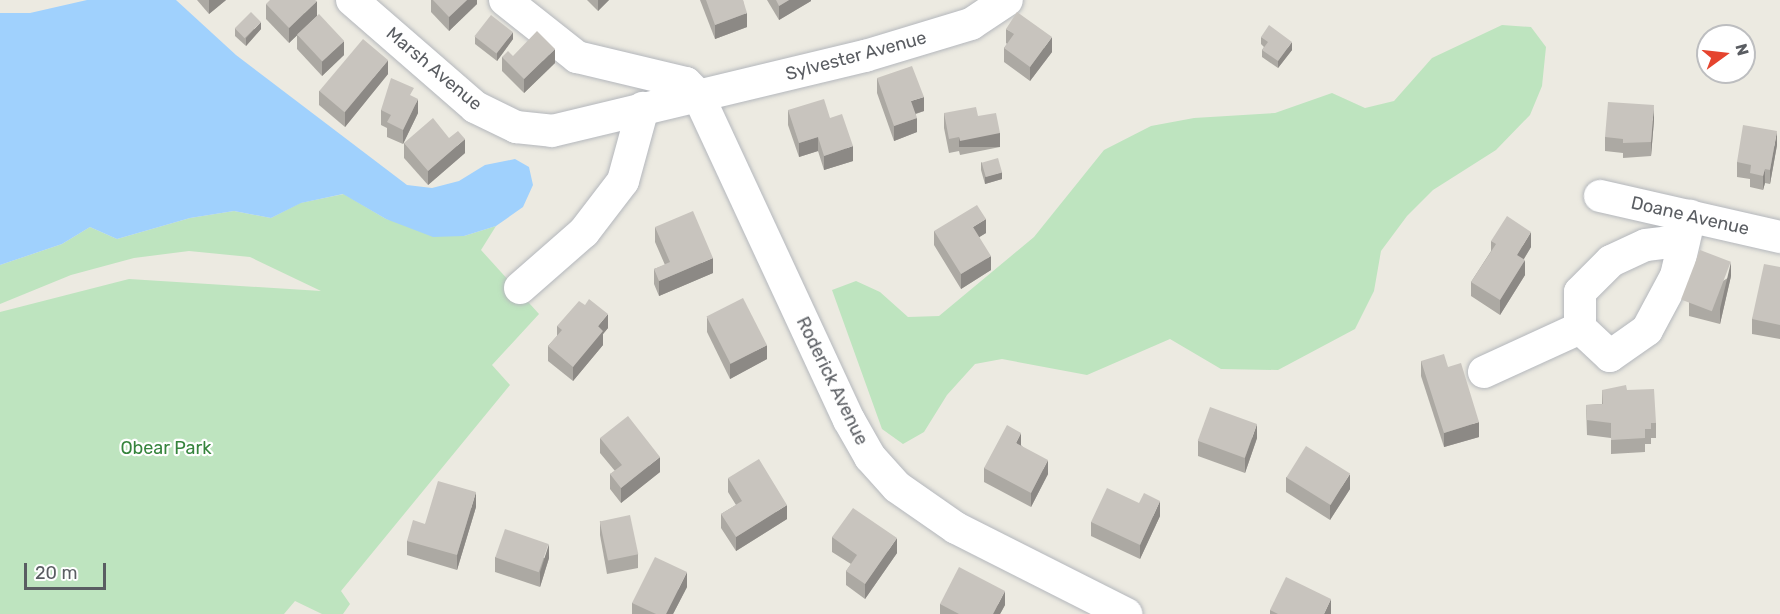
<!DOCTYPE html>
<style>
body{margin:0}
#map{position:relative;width:1780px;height:614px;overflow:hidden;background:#eceae1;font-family:Rubik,sans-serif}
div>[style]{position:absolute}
.green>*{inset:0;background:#bee4bf}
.water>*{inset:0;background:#a0d1fd}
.roads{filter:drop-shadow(0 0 2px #b4b7bc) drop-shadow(0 0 2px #b4b7bc)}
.minor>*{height:32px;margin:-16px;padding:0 16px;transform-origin:16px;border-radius:16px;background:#fff}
.wall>*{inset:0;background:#aca9a3}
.shaded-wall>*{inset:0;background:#8c8985;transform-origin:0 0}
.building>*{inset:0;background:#c8c4be;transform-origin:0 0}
span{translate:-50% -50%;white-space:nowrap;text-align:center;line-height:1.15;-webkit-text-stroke:4.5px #fff;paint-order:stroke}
.street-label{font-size:18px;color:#5a5d62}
.park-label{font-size:18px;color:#36843d}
.north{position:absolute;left:1696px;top:24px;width:60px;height:60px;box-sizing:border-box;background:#fff;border:2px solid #bdbec0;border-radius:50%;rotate:75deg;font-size:16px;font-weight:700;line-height:24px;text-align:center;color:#5a5d62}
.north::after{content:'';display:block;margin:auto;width:21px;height:27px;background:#e5442e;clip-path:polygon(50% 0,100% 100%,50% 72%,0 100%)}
.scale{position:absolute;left:24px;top:563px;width:82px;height:27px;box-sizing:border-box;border:3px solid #5a5d62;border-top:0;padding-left:8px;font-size:18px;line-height:21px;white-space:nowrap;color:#5a5d62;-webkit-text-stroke:4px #fff;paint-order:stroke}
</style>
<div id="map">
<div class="green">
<div style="clip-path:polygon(1502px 25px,1531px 27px,1546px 47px,1542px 86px,1530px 115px,1496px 150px,1433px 190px,1407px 216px,1381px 251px,1374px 291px,1355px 329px,1278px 370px,1221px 369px,1170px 339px,1087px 375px,1002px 359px,975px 364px,947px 395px,924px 432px,903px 444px,882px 429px,832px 290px,856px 281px,880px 292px,908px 317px,939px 316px,1034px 237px,1104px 150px,1151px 126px,1194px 118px,1275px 113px,1332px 93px,1365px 108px,1394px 101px,1432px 58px)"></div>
<div style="clip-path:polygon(344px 194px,386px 219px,464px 236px,496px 226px,481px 250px,539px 314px,492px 365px,510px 385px,341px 591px,350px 604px,343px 614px,322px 614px,295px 601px,284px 614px,0 614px,0 312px,129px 279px,321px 291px,250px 257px,189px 251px,134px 258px,71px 275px,0 304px,0 265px,62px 244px,90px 227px,117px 239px,190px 218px,234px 211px,271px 218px,300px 203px)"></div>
</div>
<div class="water">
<div style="clip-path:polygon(87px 0,176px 0,236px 55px,407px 185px,432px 188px,459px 181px,485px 165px,515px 159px,529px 167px,533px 185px,523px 207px,496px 226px,464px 236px,433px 237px,386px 219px,343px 194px,301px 203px,271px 218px,234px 211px,190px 218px,117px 239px,90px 227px,62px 244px,0 265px,0 13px,30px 13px)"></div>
</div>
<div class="roads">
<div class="minor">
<div style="left:352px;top:0;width:163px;rotate:41deg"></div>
<div style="left:475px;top:107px;width:46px;rotate:26deg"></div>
<div style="left:516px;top:127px;width:36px;rotate:6deg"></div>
<div style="left:552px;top:131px;width:322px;rotate:-13.5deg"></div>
<div style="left:865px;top:56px;width:111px;rotate:-16.8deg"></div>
<div style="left:971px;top:24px;width:43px;rotate:-33.7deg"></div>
<div style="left:505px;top:0;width:92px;rotate:38.4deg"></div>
<div style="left:577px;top:57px;width:112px;rotate:13.4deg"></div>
<div style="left:686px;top:83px;width:17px;rotate:45deg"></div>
<div style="left:698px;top:95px;width:358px;rotate:65.1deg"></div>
<div style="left:849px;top:420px;width:43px;rotate:60.4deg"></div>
<div style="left:870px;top:457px;width:40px;rotate:48deg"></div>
<div style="left:897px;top:487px;width:72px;rotate:34.8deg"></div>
<div style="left:956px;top:528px;width:191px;rotate:26.8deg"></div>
<div style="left:1600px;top:196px;width:185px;rotate:12.8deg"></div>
<div style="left:520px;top:288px;width:85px;rotate:-41.2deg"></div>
<div style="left:584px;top:232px;width:64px;rotate:-52.6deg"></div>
<div style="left:623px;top:181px;width:76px;rotate:-74.7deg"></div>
<div style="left:1580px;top:328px;width:36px;rotate:-90deg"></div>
<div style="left:1580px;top:292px;width:44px;rotate:-45deg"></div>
<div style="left:1611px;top:261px;width:38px;rotate:-25deg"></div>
<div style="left:1646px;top:245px;width:38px;rotate:-7deg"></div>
<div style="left:1484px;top:372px;width:106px;rotate:-24.6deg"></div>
<div style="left:1580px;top:328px;width:41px;rotate:43deg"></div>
<div style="left:1610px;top:356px;width:45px;rotate:-35.1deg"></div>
<div style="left:1647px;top:330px;width:61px;rotate:-61.8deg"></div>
<div style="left:1676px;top:276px;width:62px;rotate:-76.9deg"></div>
</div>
</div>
<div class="wall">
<div style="clip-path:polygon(197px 0,226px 0,209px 14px)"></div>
<div style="clip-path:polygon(431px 0,477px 0,477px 4px,449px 31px,431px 12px)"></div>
<div style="clip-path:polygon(587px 0,609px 0,598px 11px)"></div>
<div style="clip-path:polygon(700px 0,743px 0,747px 27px,715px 39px)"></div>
<div style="clip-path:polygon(767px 0,811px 0,811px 1px,779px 20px)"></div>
<div style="clip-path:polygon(266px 4px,317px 16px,289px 43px,266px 19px)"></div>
<div style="clip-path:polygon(235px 28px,261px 29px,246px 46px,235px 36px)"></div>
<div style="clip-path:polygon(1006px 29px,1052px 52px,1030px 81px,1004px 62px,1004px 48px,1007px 44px,1006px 43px)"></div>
<div style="clip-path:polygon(297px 35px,344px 55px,322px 76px,297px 49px)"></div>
<div style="clip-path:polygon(475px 37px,513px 39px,497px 61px,475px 44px)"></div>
<div style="clip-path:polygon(1261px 37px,1292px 50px,1278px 68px,1262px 57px,1262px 50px,1264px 47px,1261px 44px)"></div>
<div style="clip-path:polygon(513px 56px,555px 63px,524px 93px,502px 71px,502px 57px)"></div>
<div style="clip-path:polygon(388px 74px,345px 127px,319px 105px,319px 91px)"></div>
<div style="clip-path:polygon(877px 78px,924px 111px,916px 114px,917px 132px,894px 141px,877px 93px)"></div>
<div style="clip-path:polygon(414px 97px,418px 113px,403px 144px,387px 137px,387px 128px,381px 125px,381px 110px)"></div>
<div style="clip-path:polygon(788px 110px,830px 118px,853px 161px,824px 170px,818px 151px,799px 157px,788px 125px)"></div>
<div style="clip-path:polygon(944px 113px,978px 116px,1000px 147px,960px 155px,959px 151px,949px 153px,944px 128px)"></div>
<div style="clip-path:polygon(1654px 120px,1651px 156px,1623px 158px,1623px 153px,1605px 151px,1605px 137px)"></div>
<div style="clip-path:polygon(449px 138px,465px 153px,428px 185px,404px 158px,404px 143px)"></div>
<div style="clip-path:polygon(1777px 145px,1770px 184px,1765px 183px,1763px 190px,1750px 187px,1750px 179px,1737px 177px,1737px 162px)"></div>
<div style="clip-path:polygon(981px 162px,1002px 179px,985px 184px,981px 170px)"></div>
<div style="clip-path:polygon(655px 227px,713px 273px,659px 296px,654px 284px,654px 269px,665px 265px,655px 242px)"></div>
<div style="clip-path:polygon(934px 231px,986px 233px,979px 237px,991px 270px,961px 289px,934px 245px)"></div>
<div style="clip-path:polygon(1491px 241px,1531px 247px,1524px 259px,1525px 275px,1500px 315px,1471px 296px,1471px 282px,1491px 251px)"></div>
<div style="clip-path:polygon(1780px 267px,1780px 339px,1752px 334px,1752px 319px)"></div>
<div style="clip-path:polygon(1731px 276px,1720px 324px,1689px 316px,1689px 302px)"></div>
<div style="clip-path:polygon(707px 317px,767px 359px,730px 379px,707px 332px)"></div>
<div style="clip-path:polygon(557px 326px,608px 328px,603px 334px,603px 345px,573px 381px,548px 361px,548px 346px,557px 336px)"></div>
<div style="clip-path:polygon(1421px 361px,1448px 367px,1479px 437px,1444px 447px,1421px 376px)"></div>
<div style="clip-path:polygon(1602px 390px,1656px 423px,1656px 438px,1651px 438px,1651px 444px,1645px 444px,1645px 452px,1611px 454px,1611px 438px,1587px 435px,1586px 405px,1602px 404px)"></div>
<div style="clip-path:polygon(600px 438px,660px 472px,621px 503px,610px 489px,610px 474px,615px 471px,600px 453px)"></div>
<div style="clip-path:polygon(1257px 438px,1245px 473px,1198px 456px,1198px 441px)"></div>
<div style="clip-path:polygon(1021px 445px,1048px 474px,1031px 507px,984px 482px,984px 468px)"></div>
<div style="clip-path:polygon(1286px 477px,1350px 489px,1330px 520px,1286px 492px)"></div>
<div style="clip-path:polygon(728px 478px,787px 519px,736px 551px,721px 528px,721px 514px,736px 505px,728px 492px)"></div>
<div style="clip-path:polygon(476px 507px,457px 570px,407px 555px,407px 541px,425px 524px)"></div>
<div style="clip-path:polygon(1160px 516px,1140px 559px,1091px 536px,1091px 522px)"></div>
<div style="clip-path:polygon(600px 521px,638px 554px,638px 568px,607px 574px,600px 535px)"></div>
<div style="clip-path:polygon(832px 537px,897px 553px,865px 599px,846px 585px,846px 571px,851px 564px,832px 552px)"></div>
<div style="clip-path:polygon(495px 557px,549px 558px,540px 587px,495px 572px)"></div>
<div style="clip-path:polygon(687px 587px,673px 614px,632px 614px,632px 603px)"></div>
<div style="clip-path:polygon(940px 604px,1005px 605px,1000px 614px,940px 614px)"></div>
<div style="clip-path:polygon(1270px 610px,1331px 614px,1270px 614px)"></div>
</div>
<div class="shaded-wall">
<div style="clip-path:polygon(209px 0,226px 0,209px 14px)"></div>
<div style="clip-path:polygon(467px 0,477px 0,477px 4px,449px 31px,449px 17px)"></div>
<div style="clip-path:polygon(598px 0,609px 0,598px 11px)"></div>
<div style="clip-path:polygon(789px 0,811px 0,811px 1px,779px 20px,779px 6px)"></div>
<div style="clip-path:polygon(317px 1px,317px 16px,289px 43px,289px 28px)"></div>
<div style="clip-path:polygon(747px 13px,747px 27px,715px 39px,715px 25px)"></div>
<div style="clip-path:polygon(261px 22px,261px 29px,246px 46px,246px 38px)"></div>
<div style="clip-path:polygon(513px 32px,513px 39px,497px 61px,497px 53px)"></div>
<div style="clip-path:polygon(1052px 37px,1052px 52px,1030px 81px,1030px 67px)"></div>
<div style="clip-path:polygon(344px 41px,344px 55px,322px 76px,322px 61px)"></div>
<div style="clip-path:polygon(1292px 42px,1292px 50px,1278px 68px,1278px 61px)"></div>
<div style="clip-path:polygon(555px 49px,555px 63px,524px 93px,524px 79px)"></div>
<div style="clip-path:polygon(388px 60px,388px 74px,345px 127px,345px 112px)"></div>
<div style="clip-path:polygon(924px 97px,924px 111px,911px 115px,911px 101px)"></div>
<div style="clip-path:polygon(418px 99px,418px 113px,403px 144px,403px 130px)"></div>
<div style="clip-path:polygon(1654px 105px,1654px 120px,1651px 156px,1651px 142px)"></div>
<div style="clip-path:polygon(917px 118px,917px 132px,894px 141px,894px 126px)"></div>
<div style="clip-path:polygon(1777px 131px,1777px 145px,1770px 184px,1770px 170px)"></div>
<div style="left:1000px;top:133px;width:14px;height:41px;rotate:90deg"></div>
<div style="clip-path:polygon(818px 137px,818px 151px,799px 157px,799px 143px)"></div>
<div style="clip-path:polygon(465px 139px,465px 153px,428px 185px,428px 171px)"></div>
<div style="clip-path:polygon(853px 146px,853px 161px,824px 170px,824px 156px)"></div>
<div style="clip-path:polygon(1765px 169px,1765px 183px,1763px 190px,1763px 176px)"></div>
<div style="clip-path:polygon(1002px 172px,1002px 179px,985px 184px,985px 177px)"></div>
<div style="clip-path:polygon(986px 219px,986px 233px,973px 241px,973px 227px)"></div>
<div style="clip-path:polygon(1531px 232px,1531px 247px,1517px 270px,1517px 255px)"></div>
<div style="clip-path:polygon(991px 256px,991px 270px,961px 289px,961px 274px)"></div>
<div style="clip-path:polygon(713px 258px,713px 273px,659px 296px,659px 281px)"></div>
<div style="clip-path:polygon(1525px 260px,1525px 275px,1500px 315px,1500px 300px)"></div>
<div style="clip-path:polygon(1731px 262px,1731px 276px,1720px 324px,1720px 309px)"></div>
<div style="clip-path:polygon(608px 314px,608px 328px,603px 334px,603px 345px,573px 381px,573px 367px,598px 326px)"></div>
<div style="clip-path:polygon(767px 345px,767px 359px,730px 379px,730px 364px)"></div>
<div style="clip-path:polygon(1479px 422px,1479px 437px,1444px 447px,1444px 433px)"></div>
<div style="clip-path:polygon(1257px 424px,1257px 438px,1245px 473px,1245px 458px)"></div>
<div style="clip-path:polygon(1021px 433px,1021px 448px,1016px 443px)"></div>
<div style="clip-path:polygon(660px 457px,660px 472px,621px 503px,621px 488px)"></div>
<div style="clip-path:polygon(1048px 460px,1048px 474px,1031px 507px,1031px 493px)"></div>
<div style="clip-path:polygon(1350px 474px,1350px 489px,1330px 520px,1330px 505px)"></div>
<div style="clip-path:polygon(476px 492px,476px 507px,457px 570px,457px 555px)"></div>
<div style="clip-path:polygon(1160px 501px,1160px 516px,1140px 559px,1140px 545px)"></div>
<div style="clip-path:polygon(787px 505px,787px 519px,736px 551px,736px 537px)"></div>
<div style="clip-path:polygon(897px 538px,897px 553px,865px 599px,865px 584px)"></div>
<div style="clip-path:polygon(549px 544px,549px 558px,540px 587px,540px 572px)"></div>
<div style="clip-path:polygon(687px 572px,687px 587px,673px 614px,666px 614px)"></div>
<div style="clip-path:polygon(1005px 591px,1005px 605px,1000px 614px,993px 614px)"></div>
<div style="clip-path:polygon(1331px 599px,1331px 614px,1324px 614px)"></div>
</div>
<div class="building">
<div style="clip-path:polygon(270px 0,315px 0,317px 1px,289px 28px,266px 4px)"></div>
<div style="clip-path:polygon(433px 0,467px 0,449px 17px)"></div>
<div style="clip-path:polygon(706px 0,743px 0,747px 13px,715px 25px)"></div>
<div style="clip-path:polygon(776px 0,789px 0,779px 6px)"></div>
<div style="left:251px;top:12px;width:14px;height:23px;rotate:45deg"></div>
<div style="clip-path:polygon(1017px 12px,1052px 37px,1030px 67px,1004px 48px,1014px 34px,1006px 29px)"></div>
<div style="left:319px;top:14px;width:37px;height:30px;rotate:47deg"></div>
<div style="left:491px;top:15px;width:28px;height:27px;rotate:38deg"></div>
<div style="clip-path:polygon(1269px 25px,1292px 42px,1278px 61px,1262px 50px,1268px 42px,1261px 37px)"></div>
<div style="clip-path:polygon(537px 31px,555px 49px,524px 79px,502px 57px,508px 51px,513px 56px)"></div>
<div style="left:363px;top:39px;width:33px;height:68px;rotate:40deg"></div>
<div style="clip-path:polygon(912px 66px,924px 97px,911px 101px,917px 118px,894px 126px,877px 78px)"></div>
<div style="clip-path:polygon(391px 78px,414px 88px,410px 95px,418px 99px,403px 130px,387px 122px,391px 115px,381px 110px)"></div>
<div style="clip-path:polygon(824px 99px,830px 118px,842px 114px,853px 146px,824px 156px,818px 137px,799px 143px,788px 110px)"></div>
<div style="clip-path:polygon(1608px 102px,1654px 105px,1651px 142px,1623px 143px,1623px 139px,1605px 137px)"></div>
<div style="clip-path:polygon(976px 107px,978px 116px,996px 113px,1000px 133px,960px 141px,959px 137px,949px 139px,944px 113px)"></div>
<div style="clip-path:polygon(433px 118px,449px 138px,458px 131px,465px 139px,428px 171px,404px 143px)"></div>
<div style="clip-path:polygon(1743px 125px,1777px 131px,1770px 170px,1765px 169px,1763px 176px,1750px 173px,1751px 165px,1737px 162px)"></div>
<div style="left:998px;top:158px;width:15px;height:17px;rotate:74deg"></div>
<div style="clip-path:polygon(977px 205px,986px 219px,973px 227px,991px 256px,961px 274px,934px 231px)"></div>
<div style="clip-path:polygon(693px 211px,713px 258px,659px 281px,654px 269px,670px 262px,655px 227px)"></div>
<div style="clip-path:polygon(1507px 216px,1531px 232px,1517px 255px,1525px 260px,1500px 300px,1471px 282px,1496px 244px,1491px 241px)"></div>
<div style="left:1700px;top:250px;width:33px;height:53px;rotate:21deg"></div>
<div style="clip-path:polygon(1764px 264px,1780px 267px,1780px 325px,1752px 319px)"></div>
<div style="left:743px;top:298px;width:53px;height:41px;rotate:63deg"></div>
<div style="clip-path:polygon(589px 299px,608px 314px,598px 326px,603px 331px,573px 367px,548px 346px,562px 330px,557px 326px,579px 301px,585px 305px)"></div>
<div style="clip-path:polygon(1444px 354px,1448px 367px,1461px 363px,1479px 422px,1444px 433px,1421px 361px)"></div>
<div style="clip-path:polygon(1626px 385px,1627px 390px,1654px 389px,1656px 423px,1651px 423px,1651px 429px,1645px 429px,1645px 438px,1611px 440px,1611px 423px,1587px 420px,1586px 405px,1603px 404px,1602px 390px)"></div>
<div style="left:1210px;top:407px;width:50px;height:36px;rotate:20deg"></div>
<div style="clip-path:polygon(628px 416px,660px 457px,621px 488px,610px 474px,622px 465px,600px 438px)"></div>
<div style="clip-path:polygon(1007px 425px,1021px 433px,1016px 443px,1048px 460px,1031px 493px,984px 468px)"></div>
<div style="left:1306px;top:446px;width:52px;height:37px;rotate:32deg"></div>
<div style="clip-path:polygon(759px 459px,787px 505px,736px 537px,721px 514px,742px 501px,728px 478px)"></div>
<div style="clip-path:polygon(438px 481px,476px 492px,457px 555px,407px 541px,413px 520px,425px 524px)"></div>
<div style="clip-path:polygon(1107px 488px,1139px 503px,1144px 493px,1160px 501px,1140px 545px,1091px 522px)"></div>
<div style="clip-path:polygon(853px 508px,897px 538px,865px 584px,846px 571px,857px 555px,832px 537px)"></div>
<div style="left:630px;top:515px;width:40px;height:31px;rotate:78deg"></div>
<div style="left:505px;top:529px;width:46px;height:30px;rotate:19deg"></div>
<div style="clip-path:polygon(655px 557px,687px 572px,666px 614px,656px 614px,632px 603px)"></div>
<div style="clip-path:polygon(959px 567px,1005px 591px,993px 614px,959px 614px,940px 604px)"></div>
<div style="clip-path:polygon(1286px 577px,1331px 599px,1324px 614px,1278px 614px,1270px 610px)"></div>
</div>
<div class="street-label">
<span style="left:856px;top:56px;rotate:-15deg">Sylvester Avenue</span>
<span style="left:434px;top:69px;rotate:40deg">Marsh Avenue</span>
<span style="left:1690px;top:216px;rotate:13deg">Doane Avenue</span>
<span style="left:832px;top:381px;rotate:64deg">Roderick Avenue</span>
</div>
<div class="park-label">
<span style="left:166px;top:448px">Obear Park</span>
</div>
<div class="north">N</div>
<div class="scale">20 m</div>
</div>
